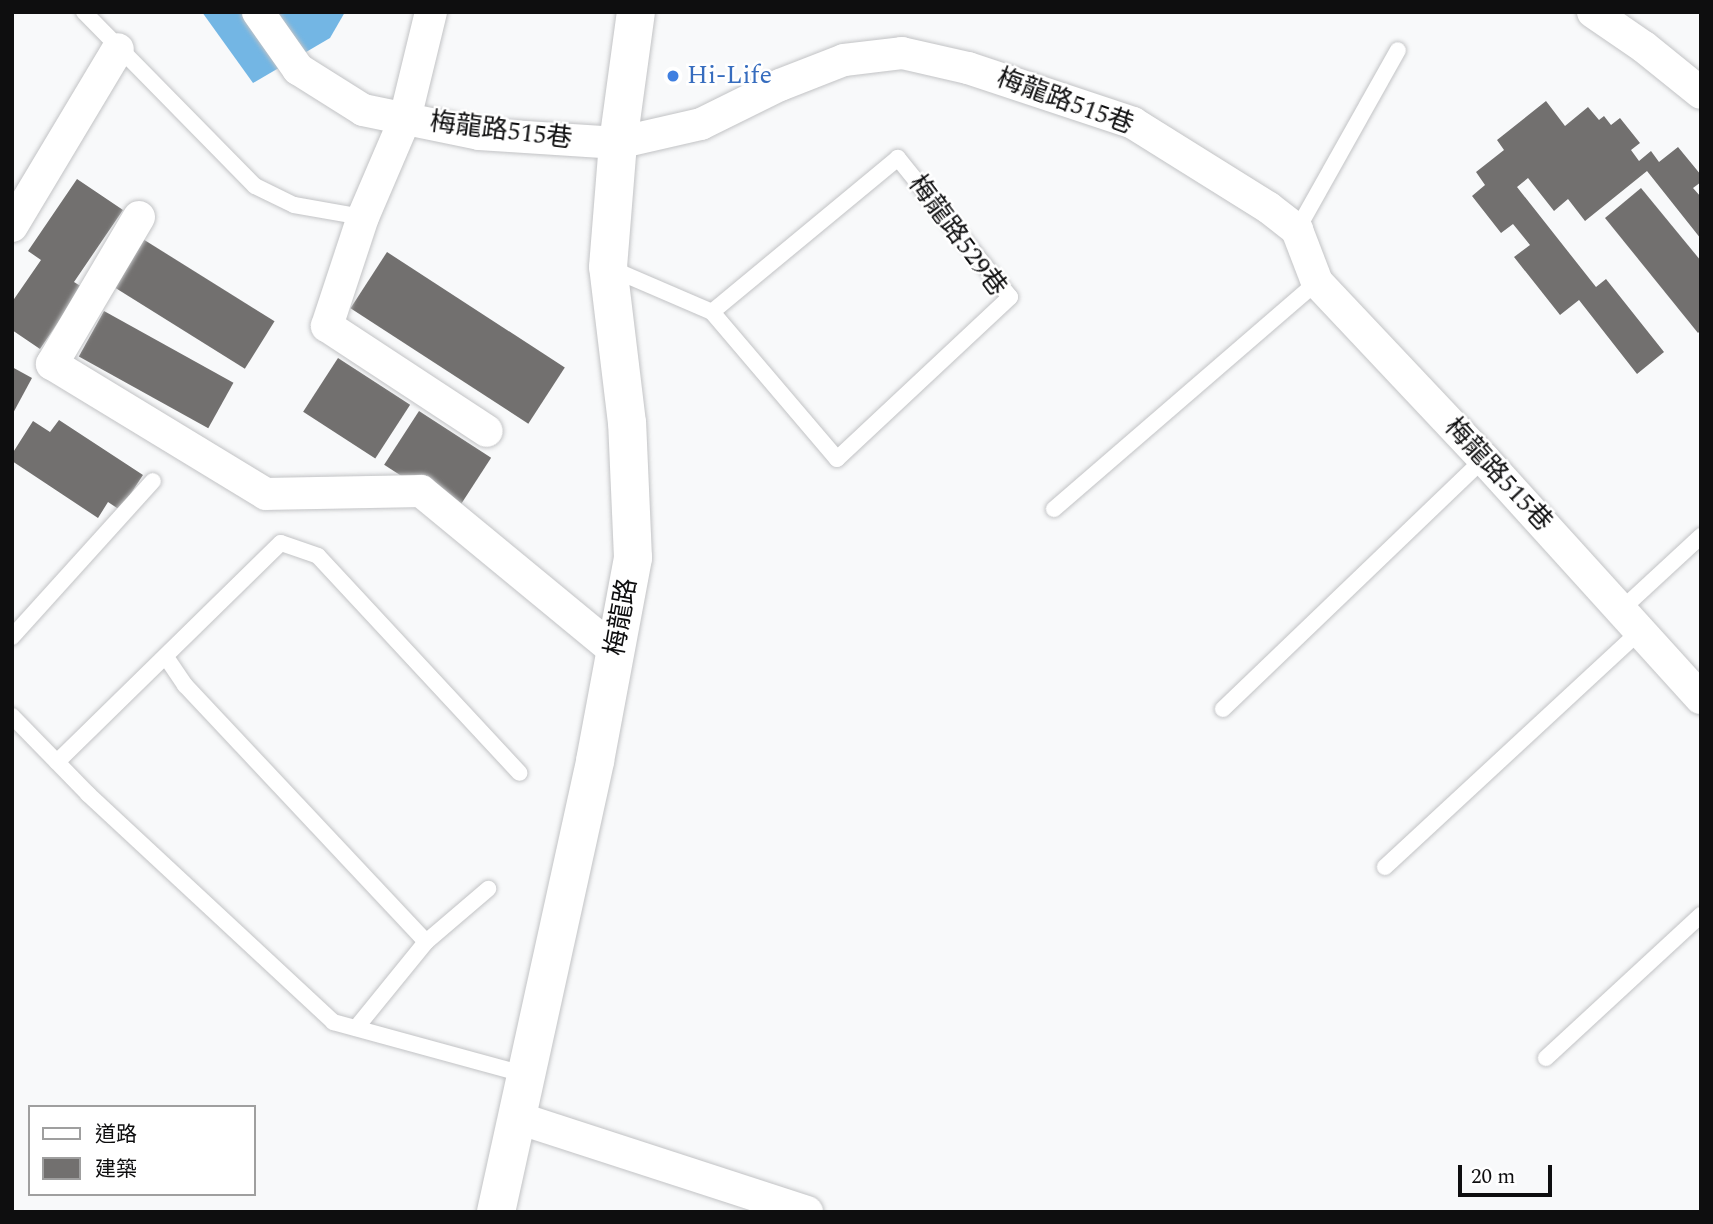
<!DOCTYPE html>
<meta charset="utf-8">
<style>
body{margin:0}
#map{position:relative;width:1713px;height:1224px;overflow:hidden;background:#f8f9fa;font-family:Spectral,"Noto Sans TC",serif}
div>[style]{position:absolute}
.water>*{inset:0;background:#73b6e4}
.building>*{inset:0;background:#72706f;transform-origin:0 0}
.roads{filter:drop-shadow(0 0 2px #c2c3c5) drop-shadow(0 0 2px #c2c3c5)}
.service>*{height:16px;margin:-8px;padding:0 8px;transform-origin:8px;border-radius:8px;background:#fff}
.minor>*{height:32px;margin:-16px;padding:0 16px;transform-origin:16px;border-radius:16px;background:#fff}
.tertiary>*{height:38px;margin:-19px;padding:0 19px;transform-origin:19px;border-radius:19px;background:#fff}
.dots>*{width:19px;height:19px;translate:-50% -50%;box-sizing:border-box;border:4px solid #fff;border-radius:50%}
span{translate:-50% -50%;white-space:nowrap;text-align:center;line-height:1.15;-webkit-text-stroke:5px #fff;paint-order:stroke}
.shop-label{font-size:26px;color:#366cbe}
.left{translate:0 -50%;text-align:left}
.street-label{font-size:26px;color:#0e0e0f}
.frame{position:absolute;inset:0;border:14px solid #0e0e0f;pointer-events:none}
.legend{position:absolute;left:28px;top:1105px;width:228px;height:91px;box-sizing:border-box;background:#fff;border:2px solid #9f9f9f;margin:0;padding:9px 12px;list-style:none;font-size:21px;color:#0e0e0f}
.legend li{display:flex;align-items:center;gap:14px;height:35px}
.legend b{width:35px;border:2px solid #9f9f9f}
.scale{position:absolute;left:1458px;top:1165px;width:94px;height:32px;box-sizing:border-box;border:4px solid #0e0e0f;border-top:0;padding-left:9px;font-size:21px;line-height:24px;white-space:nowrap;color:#0e0e0f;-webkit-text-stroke:5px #fff;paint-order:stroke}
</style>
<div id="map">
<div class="water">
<div style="clip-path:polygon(202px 12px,345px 12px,330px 38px,253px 83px)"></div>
</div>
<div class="building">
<div style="clip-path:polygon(1546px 101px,1565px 126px,1588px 107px,1599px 120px,1604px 116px,1611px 125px,1620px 118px,1640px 143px,1631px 150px,1639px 161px,1651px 151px,1659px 162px,1678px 147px,1701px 175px,1701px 182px,1693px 188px,1701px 197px,1701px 239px,1647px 171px,1585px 221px,1568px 199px,1554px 211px,1528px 178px,1517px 187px,1596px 287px,1606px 279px,1664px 352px,1637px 374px,1579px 300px,1560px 315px,1514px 257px,1530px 245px,1513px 224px,1501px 233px,1472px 196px,1485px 185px,1476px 172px,1504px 150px,1497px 140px)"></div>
<div style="clip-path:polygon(77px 179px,123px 210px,74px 282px,82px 287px,40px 349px,12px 330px,12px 302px,41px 260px,28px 251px)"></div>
<div style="clip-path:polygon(1641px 188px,1701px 261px,1701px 330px,1698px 333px,1605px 218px)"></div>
<div style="left:138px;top:236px;width:161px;height:56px;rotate:32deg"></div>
<div style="left:387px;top:252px;width:212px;height:67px;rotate:33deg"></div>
<div style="left:104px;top:311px;width:148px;height:52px;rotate:29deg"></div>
<div style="left:338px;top:358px;width:86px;height:64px;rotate:33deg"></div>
<div style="clip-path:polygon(12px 367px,32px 378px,12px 415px)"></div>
<div style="left:419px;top:411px;width:86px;height:64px;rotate:33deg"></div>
<div style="clip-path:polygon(59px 420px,143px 475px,120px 510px,108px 502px,98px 518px,12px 461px,12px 454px,33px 421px,50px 432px)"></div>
</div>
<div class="roads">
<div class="service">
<div style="left:84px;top:12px;width:244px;rotate:45.5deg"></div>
<div style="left:255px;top:186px;width:43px;rotate:26deg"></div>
<div style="left:294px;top:205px;width:70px;rotate:9.9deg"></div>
<div style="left:1297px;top:230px;width:206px;rotate:-60.7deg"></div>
<div style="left:610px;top:268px;width:111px;rotate:23.3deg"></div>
<div style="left:712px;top:312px;width:193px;rotate:49.6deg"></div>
<div style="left:837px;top:459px;width:237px;rotate:-43.1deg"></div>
<div style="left:1010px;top:297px;width:179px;rotate:-128.9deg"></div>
<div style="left:898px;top:158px;width:241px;rotate:140.4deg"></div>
<div style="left:1054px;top:509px;width:347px;rotate:-40.8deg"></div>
<div style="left:1621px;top:610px;width:109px;rotate:-42.8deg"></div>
<div style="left:12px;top:637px;width:210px;rotate:-47.9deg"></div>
<div style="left:166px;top:657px;width:34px;rotate:56deg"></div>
<div style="left:185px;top:685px;width:352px;rotate:46.8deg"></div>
<div style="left:1223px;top:709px;width:361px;rotate:-43.8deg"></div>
<div style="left:12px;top:716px;width:109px;rotate:45.7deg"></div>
<div style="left:88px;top:794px;width:335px;rotate:42.9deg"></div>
<div style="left:333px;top:1022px;width:201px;rotate:15.3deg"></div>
<div style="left:57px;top:762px;width:313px;rotate:-44.4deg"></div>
<div style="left:281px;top:543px;width:39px;rotate:19deg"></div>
<div style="left:318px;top:556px;width:296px;rotate:47.1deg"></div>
<div style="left:1385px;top:867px;width:347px;rotate:-42.8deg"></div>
<div style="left:356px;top:1028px;width:111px;rotate:-50.9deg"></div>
<div style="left:426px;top:942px;width:82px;rotate:-40.5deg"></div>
<div style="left:1546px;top:1058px;width:211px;rotate:-42.7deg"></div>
</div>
<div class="minor">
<div style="left:258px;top:12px;width:70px;rotate:54.9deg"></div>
<div style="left:298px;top:69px;width:77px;rotate:32.2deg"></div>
<div style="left:363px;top:110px;width:118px;rotate:11.7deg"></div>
<div style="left:479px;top:134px;width:139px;rotate:3.7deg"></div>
<div style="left:618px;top:143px;width:85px;rotate:-12.9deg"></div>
<div style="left:701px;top:124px;width:88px;rotate:-26.3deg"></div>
<div style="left:780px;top:85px;width:69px;rotate:-21.3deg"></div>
<div style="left:844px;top:60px;width:58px;rotate:-6.9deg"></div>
<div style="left:902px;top:53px;width:68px;rotate:12.8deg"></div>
<div style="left:968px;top:68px;width:174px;rotate:18.4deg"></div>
<div style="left:1133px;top:123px;width:160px;rotate:32deg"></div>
<div style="left:1269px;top:208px;width:36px;rotate:38deg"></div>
<div style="left:1297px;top:230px;width:56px;rotate:69deg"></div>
<div style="left:1317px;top:282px;width:243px;rotate:46.7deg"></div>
<div style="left:1484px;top:459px;width:323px;rotate:47.8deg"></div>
<div style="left:431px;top:12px;width:110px;rotate:103.7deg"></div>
<div style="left:405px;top:119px;width:107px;rotate:113.2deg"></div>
<div style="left:363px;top:217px;width:115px;rotate:108.3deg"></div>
<div style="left:327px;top:326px;width:191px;rotate:33.3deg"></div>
<div style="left:1593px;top:12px;width:62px;rotate:34.5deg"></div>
<div style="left:1644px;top:47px;width:73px;rotate:38.9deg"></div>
<div style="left:139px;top:217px;width:171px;rotate:120.6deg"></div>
<div style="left:52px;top:364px;width:250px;rotate:31.3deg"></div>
<div style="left:266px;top:494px;width:155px;rotate:-1.1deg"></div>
<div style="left:421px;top:491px;width:251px;rotate:39.5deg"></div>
<div style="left:12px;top:226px;width:206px;rotate:-59.1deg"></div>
<div style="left:518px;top:1118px;width:304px;rotate:18deg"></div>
</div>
<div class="tertiary">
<div style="left:496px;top:1212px;width:462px;rotate:-77.6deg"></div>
<div style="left:595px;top:761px;width:207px;rotate:-79.4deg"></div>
<div style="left:633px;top:558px;width:135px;rotate:-92.5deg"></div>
<div style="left:627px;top:423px;width:157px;rotate:-96.9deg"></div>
<div style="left:608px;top:267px;width:124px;rotate:-85.4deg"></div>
<div style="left:618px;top:143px;width:132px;rotate:-82.2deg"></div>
</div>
</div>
<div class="dots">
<div style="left:673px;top:76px;background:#3f7fe0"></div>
</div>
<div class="shop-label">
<span class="left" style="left:687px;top:76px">Hi-Life</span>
</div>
<div class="street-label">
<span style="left:1065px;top:102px;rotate:20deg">梅龍路515巷</span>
<span style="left:501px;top:131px;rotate:7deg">梅龍路515巷</span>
<span style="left:957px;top:236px;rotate:53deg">梅龍路529巷</span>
<span style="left:1498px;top:475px;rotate:47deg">梅龍路515巷</span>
<span style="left:622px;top:617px;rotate:-80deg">梅龍路</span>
</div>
<div class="frame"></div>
<ul class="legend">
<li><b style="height:9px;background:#fff"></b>道路</li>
<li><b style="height:19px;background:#72706f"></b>建築</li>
</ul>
<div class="scale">20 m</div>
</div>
